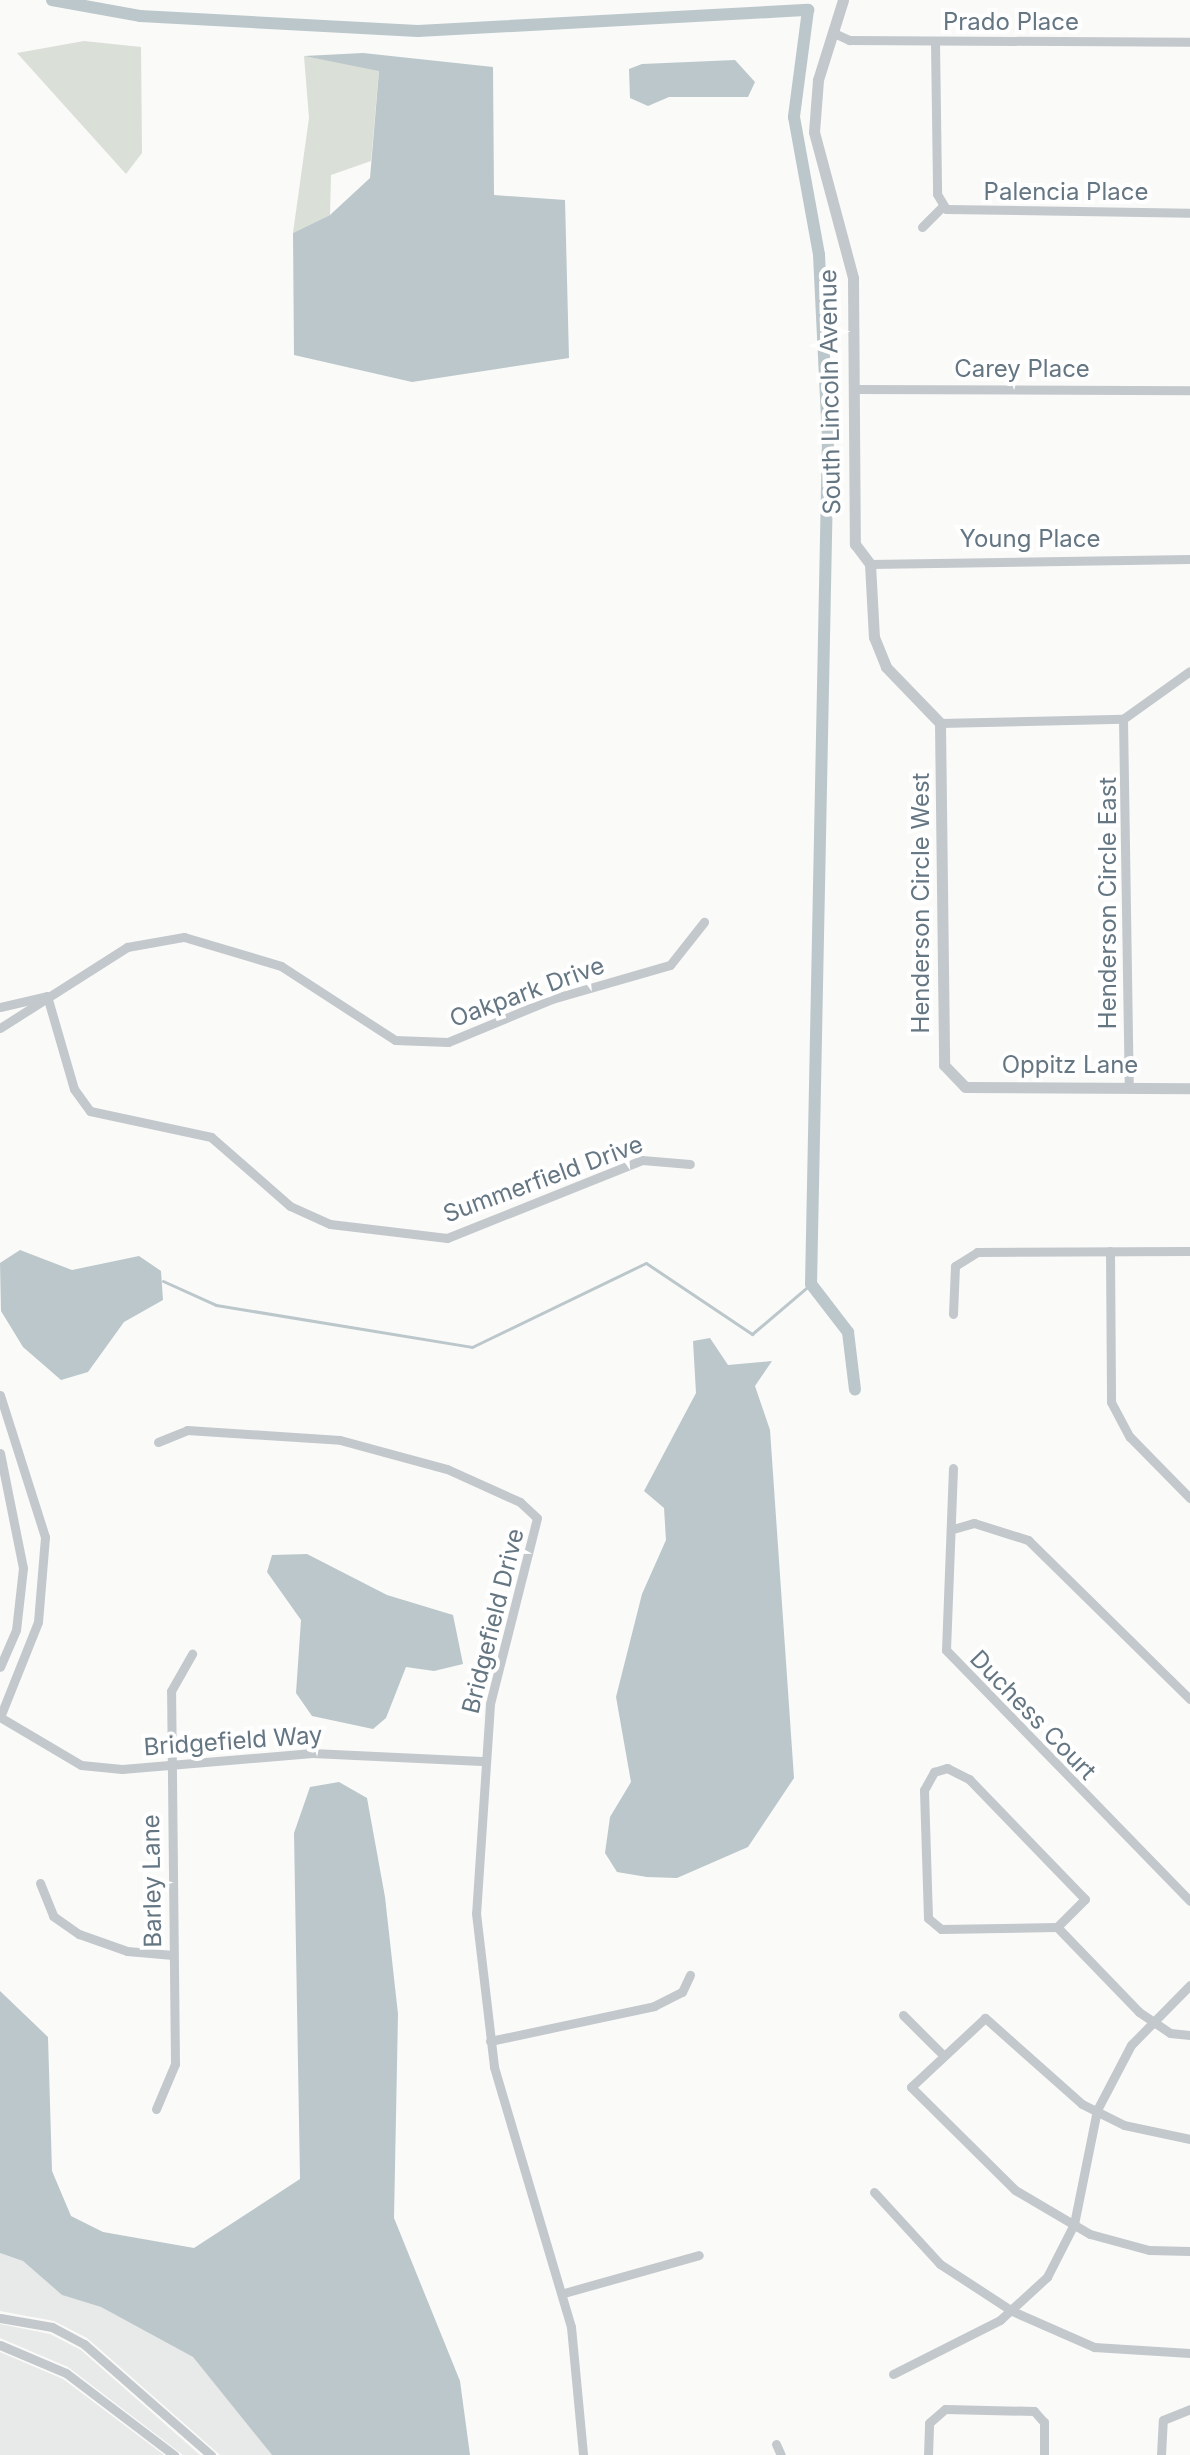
<!DOCTYPE html>
<style>
body{margin:0}
#map{position:relative;width:1190px;height:2455px;overflow:hidden;background:#fafaf8;font-family:Inter,sans-serif}
div>[style]{position:absolute}
.built>*{inset:0;background:#e8e9e9}
.green>*{inset:0;background:#dadfd7}
.water>*{inset:0;background:#bbc7cb}
.stream>*{height:3px;margin:-1.5px;padding:0 1.5px;transform-origin:1.5px;border-radius:1.5px;background:#bbc7cb}
.canal>*{height:12px;margin:-6px;padding:0 6px;transform-origin:6px;border-radius:6px;background:#bbc7cb}
.minor>*{height:9px;margin:-4.5px;padding:0 4.5px;transform-origin:4.5px;border-radius:4.5px;background:#c3c8cc}
.tertiary>*{height:11px;margin:-5.5px;padding:0 5.5px;transform-origin:5.5px;border-radius:5.5px;background:#c3c8cc}
span{translate:-50% -50%;white-space:nowrap;text-align:center;line-height:1.15;-webkit-text-stroke:8px #fff;paint-order:stroke}
.street-label{font-size:24px;color:#657683}
</style>
<div id="map">
<div class="built">
<div style="clip-path:polygon(0 2253px,23px 2261px,62px 2295px,101px 2307px,193px 2357px,272px 2455px,220px 2455px,87px 2338px,54px 2321px,0 2311px)"></div>
<div style="clip-path:polygon(0 2324px,50px 2334px,81px 2350px,200px 2455px,183px 2455px,68px 2367px,0 2338px)"></div>
<div style="clip-path:polygon(0 2352px,63px 2379px,164px 2455px,0 2455px)"></div>
</div>
<div class="green">
<div style="clip-path:polygon(84px 41px,141px 47px,142px 153px,126px 174px,17px 53px)"></div>
<div style="clip-path:polygon(304px 56px,379px 70px,371px 161px,331px 175px,330px 215px,293px 233px,309px 118px)"></div>
</div>
<div class="water">
<div style="clip-path:polygon(363px 53px,493px 67px,494px 195px,565px 200px,569px 358px,412px 382px,294px 355px,293px 233px,330px 215px,370px 178px,379px 71px,304px 56px)"></div>
<div style="clip-path:polygon(735px 60px,755px 82px,748px 97px,669px 97px,648px 106px,630px 98px,629px 69px,642px 64px)"></div>
<div style="clip-path:polygon(20px 1250px,72px 1270px,139px 1256px,161px 1271px,163px 1300px,124px 1322px,88px 1372px,61px 1380px,23px 1347px,1px 1311px,0 1263px)"></div>
<div style="clip-path:polygon(710px 1338px,728px 1365px,772px 1361px,755px 1386px,770px 1430px,794px 1778px,748px 1847px,677px 1878px,647px 1877px,617px 1872px,605px 1853px,610px 1817px,631px 1782px,616px 1697px,642px 1594px,666px 1540px,664px 1508px,644px 1491px,696px 1393px,693px 1341px)"></div>
<div style="clip-path:polygon(307px 1554px,387px 1595px,453px 1615px,463px 1664px,434px 1671px,406px 1667px,386px 1718px,373px 1729px,312px 1716px,296px 1693px,301px 1620px,267px 1572px,272px 1555px)"></div>
<div style="clip-path:polygon(339px 1782px,367px 1798px,385px 1897px,398px 2014px,394px 2218px,460px 2381px,470px 2455px,272px 2455px,193px 2357px,101px 2307px,62px 2295px,23px 2261px,0 2253px,0 1991px,48px 2037px,52px 2171px,71px 2216px,103px 2232px,194px 2248px,300px 2179px,294px 1833px,310px 1787px)"></div>
</div>
<div class="stream">
<div style="left:163px;top:1281px;width:58px;rotate:24.4deg"></div>
<div style="left:216px;top:1305px;width:259px;rotate:9.3deg"></div>
<div style="left:472px;top:1347px;width:193px;rotate:-25.8deg"></div>
<div style="left:646px;top:1263px;width:128px;rotate:33.8deg"></div>
<div style="left:752px;top:1334px;width:77px;rotate:-40.3deg"></div>
</div>
<div class="canal">
<div style="left:52px;top:0;width:89px;rotate:10.3deg"></div>
<div style="left:140px;top:16px;width:278px;rotate:3.1deg"></div>
<div style="left:418px;top:31px;width:391px;rotate:-3.1deg"></div>
<div style="left:808px;top:10px;width:108px;rotate:97.5deg"></div>
<div style="left:794px;top:117px;width:140px;rotate:79.7deg"></div>
<div style="left:819px;top:255px;width:183px;rotate:87.2deg"></div>
<div style="left:828px;top:438px;width:846px;rotate:91.15deg"></div>
<div style="left:811px;top:1284px;width:61px;rotate:52.4deg"></div>
<div style="left:848px;top:1332px;width:58px;rotate:83.1deg"></div>
</div>
<div class="minor">
<div style="left:834px;top:33px;width:17px;rotate:25deg"></div>
<div style="left:849px;top:40px;width:341px;rotate:0.3deg"></div>
<div style="left:935px;top:42px;width:152px;rotate:89.2deg"></div>
<div style="left:937px;top:194px;width:17px;rotate:59deg"></div>
<div style="left:946px;top:209px;width:244px;rotate:0.9deg"></div>
<div style="left:922px;top:227px;width:30px;rotate:-45deg"></div>
<div style="left:854px;top:389px;width:336px;rotate:0.2deg"></div>
<div style="left:870px;top:564px;width:320px;rotate:-0.9deg"></div>
<div style="left:1123px;top:719px;width:368px;rotate:89.1deg"></div>
<div style="left:940px;top:723px;width:183px;rotate:-1.3deg"></div>
<div style="left:1123px;top:719px;width:82px;rotate:-35.6deg"></div>
<div style="left:47px;top:996px;width:97px;rotate:73.8deg"></div>
<div style="left:74px;top:1089px;width:27px;rotate:54deg"></div>
<div style="left:90px;top:1111px;width:124px;rotate:12.1deg"></div>
<div style="left:211px;top:1137px;width:105px;rotate:41.1deg"></div>
<div style="left:290px;top:1206px;width:44px;rotate:24.2deg"></div>
<div style="left:330px;top:1224px;width:118px;rotate:6.8deg"></div>
<div style="left:447px;top:1238px;width:210px;rotate:-21.8deg"></div>
<div style="left:642px;top:1160px;width:48px;rotate:4.8deg"></div>
<div style="left:0;top:1007px;width:48px;rotate:-13.2deg"></div>
<div style="left:0;top:1028px;width:151px;rotate:-32.5deg"></div>
<div style="left:127px;top:947px;width:58px;rotate:-10deg"></div>
<div style="left:184px;top:937px;width:101px;rotate:16.6deg"></div>
<div style="left:281px;top:966px;width:136px;rotate:33deg"></div>
<div style="left:395px;top:1040px;width:53px;rotate:2.2deg"></div>
<div style="left:448px;top:1042px;width:113px;rotate:-22.5deg"></div>
<div style="left:552px;top:999px;width:123px;rotate:-16.1deg"></div>
<div style="left:670px;top:965px;width:55px;rotate:-51.7deg"></div>
<div style="left:1110px;top:1251px;width:151px;rotate:89.6deg"></div>
<div style="left:1111px;top:1402px;width:40px;rotate:62deg"></div>
<div style="left:1130px;top:1437px;width:86px;rotate:45.5deg"></div>
<div style="left:953px;top:1314px;width:48px;rotate:-87.6deg"></div>
<div style="left:955px;top:1266px;width:26px;rotate:-32deg"></div>
<div style="left:977px;top:1252px;width:213px;rotate:-0.3deg"></div>
<div style="left:0;top:1395px;width:149px;rotate:72.4deg"></div>
<div style="left:45px;top:1537px;width:85px;rotate:94.7deg"></div>
<div style="left:38px;top:1622px;width:102px;rotate:111.8deg"></div>
<div style="left:158px;top:1442px;width:31px;rotate:-22deg"></div>
<div style="left:187px;top:1430px;width:153px;rotate:3.7deg"></div>
<div style="left:340px;top:1440px;width:111px;rotate:15.2deg"></div>
<div style="left:447px;top:1469px;width:80px;rotate:24.3deg"></div>
<div style="left:520px;top:1502px;width:23px;rotate:43deg"></div>
<div style="left:537px;top:1518px;width:192px;rotate:104.2deg"></div>
<div style="left:490px;top:1704px;width:209px;rotate:93.8deg"></div>
<div style="left:476px;top:1913px;width:155px;rotate:83.3deg"></div>
<div style="left:494px;top:2067px;width:271px;rotate:73.5deg"></div>
<div style="left:571px;top:2327px;width:129px;rotate:84.6deg"></div>
<div style="left:0;top:1453px;width:117px;rotate:78.7deg"></div>
<div style="left:23px;top:1568px;width:62px;rotate:96.4deg"></div>
<div style="left:16px;top:1630px;width:40px;rotate:113.4deg"></div>
<div style="left:953px;top:1468px;width:182px;rotate:92.2deg"></div>
<div style="left:946px;top:1650px;width:350px;rotate:45.8deg"></div>
<div style="left:953px;top:1529px;width:22px;rotate:-16deg"></div>
<div style="left:974px;top:1523px;width:57px;rotate:17.5deg"></div>
<div style="left:1028px;top:1540px;width:227px;rotate:44.5deg"></div>
<div style="left:0;top:1717px;width:94px;rotate:30.7deg"></div>
<div style="left:81px;top:1765px;width:41px;rotate:5.6deg"></div>
<div style="left:122px;top:1769px;width:191px;rotate:-4.8deg"></div>
<div style="left:312px;top:1753px;width:170px;rotate:2.7deg"></div>
<div style="left:947px;top:1768px;width:25px;rotate:27deg"></div>
<div style="left:969px;top:1779px;width:167px;rotate:46deg"></div>
<div style="left:1085px;top:1899px;width:40px;rotate:135deg"></div>
<div style="left:1057px;top:1927px;width:116px;rotate:179deg"></div>
<div style="left:941px;top:1929px;width:17px;rotate:-140deg"></div>
<div style="left:928px;top:1918px;width:128px;rotate:-91.8deg"></div>
<div style="left:924px;top:1790px;width:21px;rotate:-61deg"></div>
<div style="left:934px;top:1772px;width:14px;rotate:-17deg"></div>
<div style="left:40px;top:1883px;width:35px;rotate:68deg"></div>
<div style="left:53px;top:1916px;width:32px;rotate:35deg"></div>
<div style="left:79px;top:1934px;width:51px;rotate:19.5deg"></div>
<div style="left:127px;top:1951px;width:46px;rotate:5deg"></div>
<div style="left:1057px;top:1927px;width:118px;rotate:46deg"></div>
<div style="left:1139px;top:2012px;width:37px;rotate:34deg"></div>
<div style="left:1170px;top:2033px;width:20px;rotate:6deg"></div>
<div style="left:903px;top:2015px;width:54px;rotate:45deg"></div>
<div style="left:490px;top:2041px;width:168px;rotate:-12deg"></div>
<div style="left:654px;top:2006px;width:31px;rotate:-27deg"></div>
<div style="left:682px;top:1992px;width:19px;rotate:-65deg"></div>
<div style="left:156px;top:2109px;width:49px;rotate:-67.1deg"></div>
<div style="left:175px;top:2064px;width:373px;rotate:-90.6deg"></div>
<div style="left:171px;top:1691px;width:43px;rotate:-60.4deg"></div>
<div style="left:1190px;top:2139px;width:67px;rotate:-168deg"></div>
<div style="left:1124px;top:2125px;width:47px;rotate:-153.4deg"></div>
<div style="left:1082px;top:2104px;width:130px;rotate:-138.4deg"></div>
<div style="left:985px;top:2018px;width:101px;rotate:137deg"></div>
<div style="left:911px;top:2087px;width:146px;rotate:44.7deg"></div>
<div style="left:1015px;top:2190px;width:87px;rotate:30.4deg"></div>
<div style="left:1090px;top:2234px;width:61px;rotate:15.2deg"></div>
<div style="left:1149px;top:2250px;width:41px;rotate:1.4deg"></div>
<div style="left:874px;top:2192px;width:98px;rotate:47.5deg"></div>
<div style="left:940px;top:2264px;width:86px;rotate:33.1deg"></div>
<div style="left:1012px;top:2311px;width:90px;rotate:23.7deg"></div>
<div style="left:1094px;top:2347px;width:96px;rotate:3.6deg"></div>
<div style="left:564px;top:2293px;width:140px;rotate:-15.7deg"></div>
<div style="left:0;top:2318px;width:53px;rotate:9.8deg"></div>
<div style="left:52px;top:2327px;width:36px;rotate:28deg"></div>
<div style="left:84px;top:2344px;width:169px;rotate:41.2deg"></div>
<div style="left:0;top:2345px;width:72px;rotate:23deg"></div>
<div style="left:66px;top:2373px;width:136px;rotate:37.2deg"></div>
<div style="left:893px;top:2374px;width:120px;rotate:-26.8deg"></div>
<div style="left:1000px;top:2320px;width:64px;rotate:-42.5deg"></div>
<div style="left:1047px;top:2277px;width:59px;rotate:-63deg"></div>
<div style="left:1074px;top:2224px;width:116px;rotate:-78.6deg"></div>
<div style="left:1097px;top:2110px;width:73px;rotate:-62.4deg"></div>
<div style="left:1131px;top:2045px;width:84px;rotate:-45.5deg"></div>
<div style="left:776px;top:2444px;width:12px;rotate:66deg"></div>
<div style="left:928px;top:2455px;width:32px;rotate:-88deg"></div>
<div style="left:929px;top:2423px;width:21px;rotate:-41deg"></div>
<div style="left:945px;top:2409px;width:89px;rotate:1.3deg"></div>
<div style="left:1034px;top:2411px;width:15px;rotate:48deg"></div>
<div style="left:1044px;top:2422px;width:33px;rotate:90deg"></div>
<div style="left:1161px;top:2455px;width:35px;rotate:-87deg"></div>
<div style="left:1163px;top:2420px;width:29px;rotate:-22deg"></div>
</div>
<div class="tertiary">
<div style="left:843px;top:0;width:84px;rotate:107.4deg"></div>
<div style="left:818px;top:80px;width:52px;rotate:94.4deg"></div>
<div style="left:814px;top:132px;width:151px;rotate:75deg"></div>
<div style="left:853px;top:278px;width:266px;rotate:89.6deg"></div>
<div style="left:855px;top:544px;width:25px;rotate:53deg"></div>
<div style="left:870px;top:564px;width:73px;rotate:86.9deg"></div>
<div style="left:874px;top:637px;width:32px;rotate:68deg"></div>
<div style="left:886px;top:667px;width:78px;rotate:46deg"></div>
<div style="left:940px;top:723px;width:342px;rotate:89.3deg"></div>
<div style="left:944px;top:1065px;width:30px;rotate:46deg"></div>
<div style="left:965px;top:1087px;width:225px;rotate:0.3deg"></div>
</div>
<div class="street-label">
<span style="left:1011px;top:22px">Prado Place</span>
<span style="left:1066px;top:192px">Palencia Place</span>
<span style="left:1022px;top:369px">Carey Place</span>
<span style="left:830px;top:392px;rotate:-91deg">South Lincoln Avenue</span>
<span style="left:1030px;top:539px">Young Place</span>
<span style="left:921px;top:903px;rotate:-90deg">Henderson Circle West</span>
<span style="left:1108px;top:903px;rotate:-90deg">Henderson Circle East</span>
<span style="left:527px;top:992px;rotate:-20deg">Oakpark Drive</span>
<span style="left:1070px;top:1065px">Oppitz Lane</span>
<span style="left:543px;top:1179px;rotate:-20deg">Summerfield Drive</span>
<span style="left:493px;top:1621px;rotate:-76deg">Bridgefield Drive</span>
<span style="left:1033px;top:1715px;rotate:46deg">Duchess Court</span>
<span style="left:233px;top:1741px;rotate:-4deg">Bridgefield Way</span>
<span style="left:152px;top:1881px;rotate:-91deg">Barley Lane</span>
</div>
</div>
